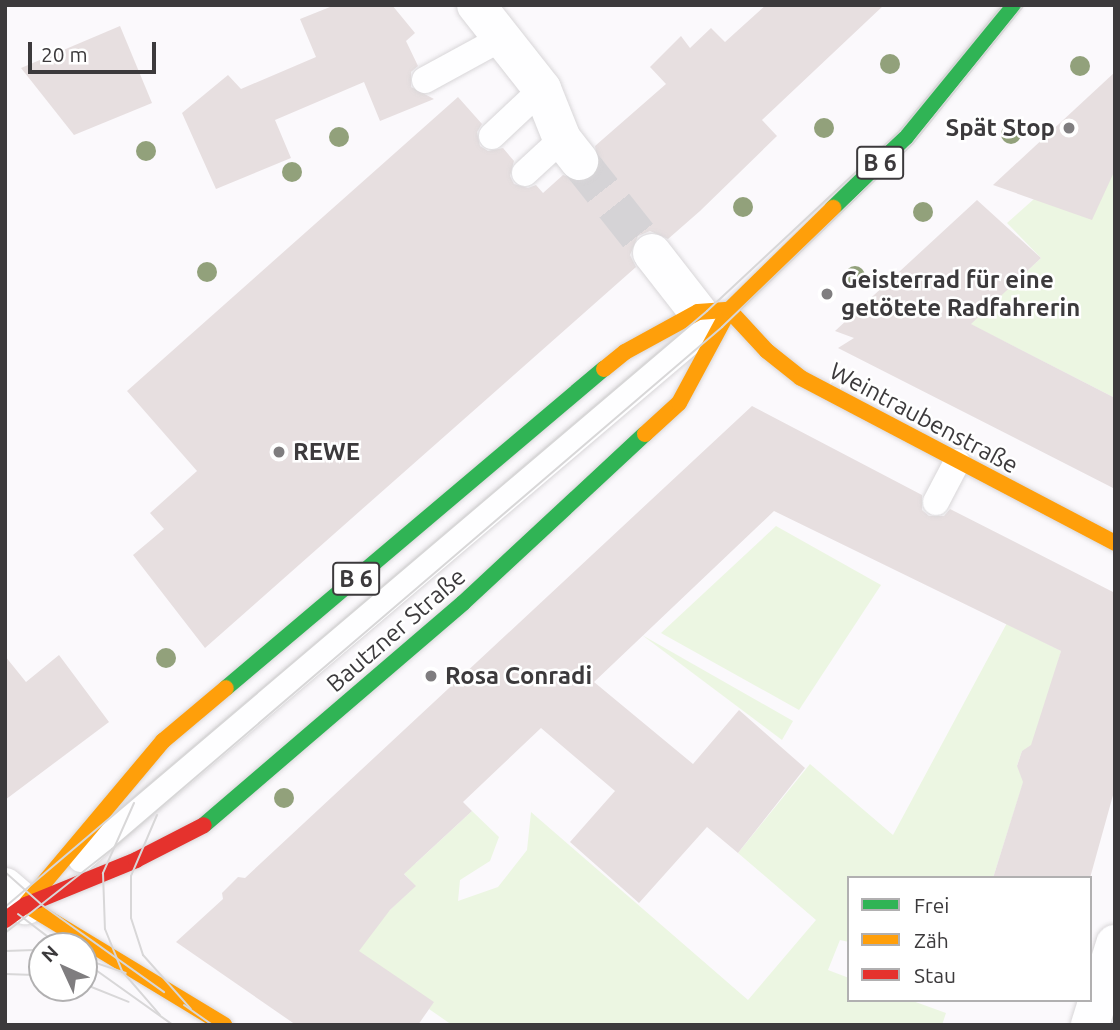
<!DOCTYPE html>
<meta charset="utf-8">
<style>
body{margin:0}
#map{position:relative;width:1120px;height:1030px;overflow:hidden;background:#fbf9fc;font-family:Ubuntu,sans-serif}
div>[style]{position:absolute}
.green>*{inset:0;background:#ecf6e2}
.building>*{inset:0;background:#e7dfe0}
.street-tunnel>*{height:38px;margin-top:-19px;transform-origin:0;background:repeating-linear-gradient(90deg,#d5d3d6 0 38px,transparent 0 57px)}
.roads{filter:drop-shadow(0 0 2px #d8d6d8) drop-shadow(0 0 2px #d8d6d8)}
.lane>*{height:26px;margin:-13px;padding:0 13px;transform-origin:13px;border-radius:13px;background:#fefeff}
.street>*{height:38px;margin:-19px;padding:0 19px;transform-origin:19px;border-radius:19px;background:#fefeff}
.fast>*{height:16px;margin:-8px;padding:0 8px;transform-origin:8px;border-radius:8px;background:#30b455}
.slow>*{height:16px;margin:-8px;padding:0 8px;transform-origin:8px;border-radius:8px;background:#ff9f0a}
.jam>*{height:16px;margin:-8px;padding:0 8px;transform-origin:8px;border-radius:8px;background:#e5322d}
.tram>*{height:2px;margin:-1px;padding:0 1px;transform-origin:1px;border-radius:1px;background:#d8d7d8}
.trees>*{width:20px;height:20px;margin:-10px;border-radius:50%;background:#92a17b}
.dots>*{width:19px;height:19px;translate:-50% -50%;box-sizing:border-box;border:4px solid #fff;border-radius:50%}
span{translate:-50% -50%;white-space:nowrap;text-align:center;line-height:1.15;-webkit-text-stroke:5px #fff;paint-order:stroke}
.shield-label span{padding:2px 5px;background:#fff;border:2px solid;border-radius:5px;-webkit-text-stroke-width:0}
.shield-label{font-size:23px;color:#3c3a3c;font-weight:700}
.poi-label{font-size:24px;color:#3c3a3c;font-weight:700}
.right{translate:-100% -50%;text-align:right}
.left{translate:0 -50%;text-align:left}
.street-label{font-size:24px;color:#3c3a3c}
.frame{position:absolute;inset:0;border:7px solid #3c3a3c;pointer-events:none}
.legend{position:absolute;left:847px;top:876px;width:245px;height:126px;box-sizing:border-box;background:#fff;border:2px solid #b1b0b1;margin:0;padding:9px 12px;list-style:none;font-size:21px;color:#3c3a3c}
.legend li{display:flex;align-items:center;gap:14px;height:35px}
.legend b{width:35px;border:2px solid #b1b0b1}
.north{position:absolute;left:28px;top:932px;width:70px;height:70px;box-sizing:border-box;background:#fff;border:2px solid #b1b0b1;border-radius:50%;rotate:315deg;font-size:19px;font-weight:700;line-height:28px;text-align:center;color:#3c3a3c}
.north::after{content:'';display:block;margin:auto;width:24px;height:32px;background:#7f7d7f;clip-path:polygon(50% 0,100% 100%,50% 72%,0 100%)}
.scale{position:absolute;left:28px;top:42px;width:128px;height:32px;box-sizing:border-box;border:4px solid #3c3a3c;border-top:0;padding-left:9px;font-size:21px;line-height:24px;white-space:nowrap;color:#3c3a3c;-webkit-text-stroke:5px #fff;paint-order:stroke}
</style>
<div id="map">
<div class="green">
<div style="clip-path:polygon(1115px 170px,1115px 398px,966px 322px,1021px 269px,1025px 273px,1041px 258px,1007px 223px,1034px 199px)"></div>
<div style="clip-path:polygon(776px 526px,881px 585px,799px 710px,661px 633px)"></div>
<div style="clip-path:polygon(1007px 623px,1061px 651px,1034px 748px,1022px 751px,1017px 766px,1026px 774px,993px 878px,849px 878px,849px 942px,840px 940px,828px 970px,849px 978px,849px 1000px,910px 1000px,946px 1013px,942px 1025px,452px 1025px,429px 1009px,433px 1002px,338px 943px,390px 910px,415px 886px,401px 870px,416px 863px,472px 811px,499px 837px,490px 861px,460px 880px,458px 901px,498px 887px,527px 850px,531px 812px,748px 1000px,816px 920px,738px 853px,810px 764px,893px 835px)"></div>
<div style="clip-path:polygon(642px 635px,793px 721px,782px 740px)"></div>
</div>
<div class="building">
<div style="clip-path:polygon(335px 5px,392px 5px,415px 33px,406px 41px,418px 66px,411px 72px,411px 87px,434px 99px,380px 121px,364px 82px,275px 120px,291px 158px,216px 189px,182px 113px,228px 75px,241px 89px,316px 57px,300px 19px)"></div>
<div style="clip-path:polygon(766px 5px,884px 5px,762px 120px,777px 136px,700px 211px,668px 239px,650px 231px,638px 236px,630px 255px,636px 267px,205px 648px,133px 555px,164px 529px,150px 513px,197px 471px,127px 391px,458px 97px,482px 124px,477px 132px,480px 146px,488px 151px,503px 148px,514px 161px,510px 176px,514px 184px,528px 188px,536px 185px,543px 193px,563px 175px,583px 182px,599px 169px,595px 146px,666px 84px,650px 67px,681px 36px,690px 48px,711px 28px,725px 42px)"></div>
<div style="clip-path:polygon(120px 26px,152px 103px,74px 135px,21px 68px)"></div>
<div style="clip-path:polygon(1115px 72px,1115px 170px,1092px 220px,993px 185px)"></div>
<div style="clip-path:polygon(977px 200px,1041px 258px,971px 324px,1115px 398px,1115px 489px,838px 348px,854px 338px,835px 331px)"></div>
<div style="clip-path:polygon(752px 406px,922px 495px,922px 510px,929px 516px,944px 516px,950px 509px,1115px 593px,1115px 788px,1090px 878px,993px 878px,1023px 782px,1017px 766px,1022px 751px,1031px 745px,1061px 651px,774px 511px,594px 682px,693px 764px,739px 710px,805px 768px,738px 853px,707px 827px,639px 903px,570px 842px,615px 791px,541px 728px,463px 802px,472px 811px,404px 874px,416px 886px,390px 910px,359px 951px,434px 1002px,418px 1025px,296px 1025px,176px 942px,223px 899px,222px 893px,238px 877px,245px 878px)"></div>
<div style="clip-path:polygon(59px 655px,109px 722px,5px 800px,5px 656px,26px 682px)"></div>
</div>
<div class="street-tunnel">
<div style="left:579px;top:161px;width:117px;rotate:51.6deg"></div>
</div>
<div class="roads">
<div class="lane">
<div style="left:425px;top:80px;width:90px;rotate:-28.6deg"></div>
<div style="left:492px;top:136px;width:69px;rotate:-43.2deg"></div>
<div style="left:525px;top:173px;width:50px;rotate:-42.6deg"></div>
<div style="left:936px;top:502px;width:45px;rotate:-62.3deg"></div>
<div style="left:81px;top:859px;width:833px;rotate:-40.33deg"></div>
</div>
<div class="street">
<div style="left:476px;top:5px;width:107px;rotate:51.8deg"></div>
<div style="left:542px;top:89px;width:54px;rotate:68.2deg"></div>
<div style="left:562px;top:139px;width:28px;rotate:52deg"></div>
<div style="left:652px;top:253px;width:75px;rotate:52.1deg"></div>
<div style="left:5px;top:887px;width:28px;rotate:41deg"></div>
<div style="left:1090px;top:1025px;width:85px;rotate:-72.8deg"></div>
</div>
<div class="fast">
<div style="left:833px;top:208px;width:102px;rotate:-44.2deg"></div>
<div style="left:906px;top:137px;width:170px;rotate:-51deg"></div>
<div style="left:226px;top:688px;width:495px;rotate:-40.2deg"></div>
<div style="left:204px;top:825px;width:341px;rotate:-40.6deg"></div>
<div style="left:463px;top:603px;width:248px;rotate:-42.9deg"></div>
</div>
<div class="slow">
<div style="left:729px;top:310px;width:56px;rotate:47.2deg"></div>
<div style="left:767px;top:351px;width:43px;rotate:38.5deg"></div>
<div style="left:801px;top:378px;width:355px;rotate:27.7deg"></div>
<div style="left:604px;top:369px;width:27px;rotate:-39deg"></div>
<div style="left:625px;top:352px;width:83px;rotate:-28.7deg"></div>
<div style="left:698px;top:312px;width:31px;rotate:-4deg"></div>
<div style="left:645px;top:434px;width:46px;rotate:-42.4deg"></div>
<div style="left:679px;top:403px;width:106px;rotate:-61.7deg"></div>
<div style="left:729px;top:310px;width:146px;rotate:-44.4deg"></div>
<div style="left:27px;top:903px;width:212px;rotate:-50deg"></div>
<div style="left:163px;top:741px;width:82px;rotate:-40.1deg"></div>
<div style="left:26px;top:905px;width:232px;rotate:31.2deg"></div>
</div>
<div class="jam">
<div style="left:5px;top:920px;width:26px;rotate:-36deg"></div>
<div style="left:26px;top:905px;width:119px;rotate:-22.2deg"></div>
<div style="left:136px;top:860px;width:76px;rotate:-27.2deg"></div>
</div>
</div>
<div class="tram">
<div style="left:134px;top:803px;width:77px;rotate:113.9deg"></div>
<div style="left:103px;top:873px;width:56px;rotate:88deg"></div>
<div style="left:105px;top:929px;width:45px;rotate:68deg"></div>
<div style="left:122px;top:971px;width:58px;rotate:49.2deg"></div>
<div style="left:157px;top:815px;width:66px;rotate:113.1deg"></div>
<div style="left:131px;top:876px;width:42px;rotate:90deg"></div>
<div style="left:131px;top:918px;width:39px;rotate:72deg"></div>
<div style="left:143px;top:955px;width:72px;rotate:48.4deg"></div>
<div style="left:5px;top:872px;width:50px;rotate:41.7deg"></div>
<div style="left:42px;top:905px;width:150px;rotate:35.5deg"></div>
<div style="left:5px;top:907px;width:921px;rotate:-40.33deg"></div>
<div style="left:707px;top:311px;width:264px;rotate:-43deg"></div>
<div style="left:900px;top:131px;width:163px;rotate:-50.7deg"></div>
<div style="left:18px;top:914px;width:53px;rotate:37.3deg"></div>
<div style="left:5px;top:933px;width:136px;rotate:-38.1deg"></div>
<div style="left:112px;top:849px;width:803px;rotate:-40.55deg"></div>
<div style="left:722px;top:327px;width:265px;rotate:-43.9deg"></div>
<div style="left:913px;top:143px;width:177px;rotate:-51.2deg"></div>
<div style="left:5px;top:951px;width:37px;rotate:-2deg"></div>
<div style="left:84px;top:959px;width:44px;rotate:18.4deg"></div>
<div style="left:93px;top:968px;width:98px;rotate:35.5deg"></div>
<div style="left:5px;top:974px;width:37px;rotate:2deg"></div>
<div style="left:84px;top:984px;width:48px;rotate:21.8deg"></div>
<div style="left:184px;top:1005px;width:35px;rotate:35deg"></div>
</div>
<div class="trees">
<div style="left:890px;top:64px"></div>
<div style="left:1080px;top:66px"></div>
<div style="left:824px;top:128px"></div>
<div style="left:1011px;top:134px"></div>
<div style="left:339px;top:137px"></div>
<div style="left:146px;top:151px"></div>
<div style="left:292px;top:172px"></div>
<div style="left:743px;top:207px"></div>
<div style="left:923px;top:212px"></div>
<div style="left:207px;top:272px"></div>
<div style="left:855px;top:276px"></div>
<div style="left:166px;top:658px"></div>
<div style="left:284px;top:798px"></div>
</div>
<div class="dots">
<div style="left:1069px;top:128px;background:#7f7d7f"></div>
<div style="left:827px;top:294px;background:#7f7d7f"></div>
<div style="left:279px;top:452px;background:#7f7d7f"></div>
<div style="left:431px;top:676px;background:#7f7d7f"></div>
</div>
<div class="shield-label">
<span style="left:880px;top:163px">B 6</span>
<span style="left:356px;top:579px">B 6</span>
</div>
<div class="poi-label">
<span class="right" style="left:1055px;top:128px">Spät Stop</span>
<span class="left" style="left:841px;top:294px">Geisterrad für eine<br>getötete Radfahrerin</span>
<span class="left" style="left:293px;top:452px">REWE</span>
<span class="left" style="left:445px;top:676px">Rosa Conradi</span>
</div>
<div class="street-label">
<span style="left:924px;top:418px;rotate:28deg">Weintraubenstraße</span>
<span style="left:396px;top:630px;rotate:-41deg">Bautzner Straße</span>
</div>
<div class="frame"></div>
<ul class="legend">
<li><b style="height:9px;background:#30b455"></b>Frei</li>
<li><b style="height:9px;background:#ff9f0a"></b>Zäh</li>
<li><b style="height:9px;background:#e5322d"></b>Stau</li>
</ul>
<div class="north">N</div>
<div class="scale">20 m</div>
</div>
